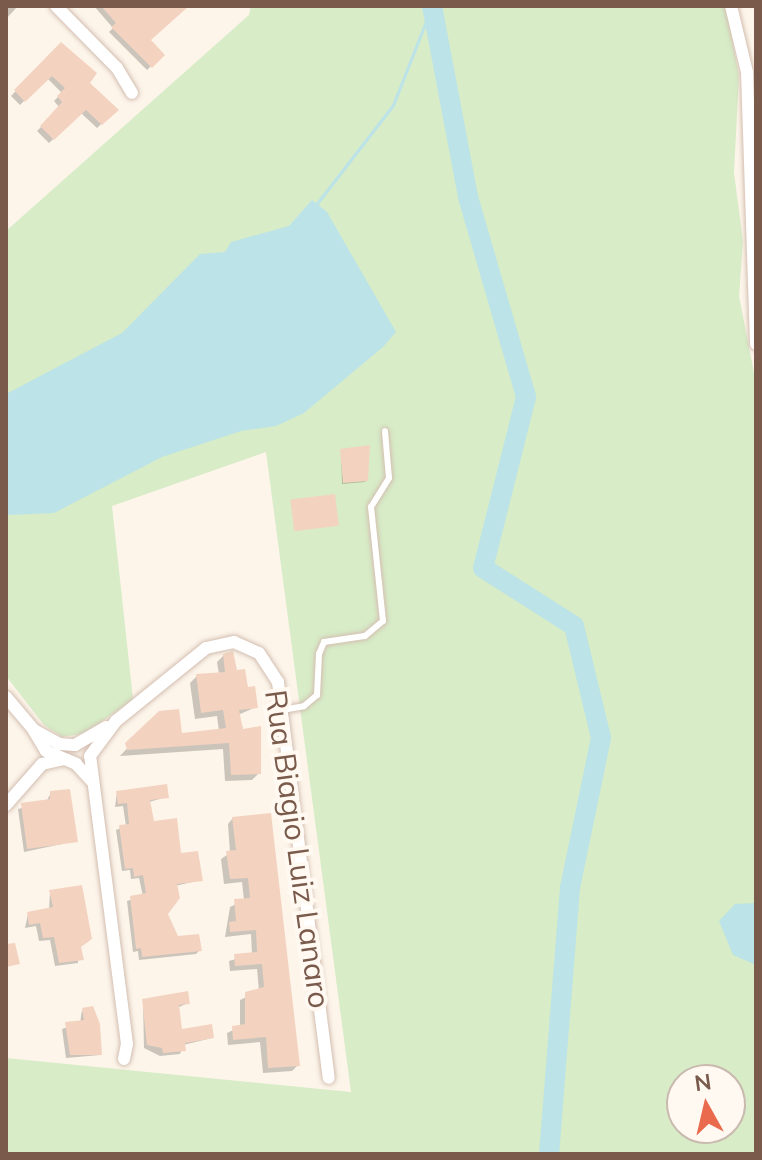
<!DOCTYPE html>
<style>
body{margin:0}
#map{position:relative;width:762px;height:1160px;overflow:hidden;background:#fdf5ea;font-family:Mulish,sans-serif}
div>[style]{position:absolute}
.green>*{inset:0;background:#d7ecc7}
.water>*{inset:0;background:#bce3e8}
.shadow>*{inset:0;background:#0003}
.stream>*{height:3px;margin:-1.5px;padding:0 1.5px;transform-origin:1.5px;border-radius:1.5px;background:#bce3e8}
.river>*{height:20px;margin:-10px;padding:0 10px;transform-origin:10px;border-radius:10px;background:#bce3e8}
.building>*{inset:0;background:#f3d3c0;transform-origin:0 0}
.roads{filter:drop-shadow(0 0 2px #d3beb1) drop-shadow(0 0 2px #d3beb1)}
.service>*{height:6px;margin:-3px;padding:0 3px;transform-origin:3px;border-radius:3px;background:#fff}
.minor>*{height:12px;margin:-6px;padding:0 6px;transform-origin:6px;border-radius:6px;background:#fff}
span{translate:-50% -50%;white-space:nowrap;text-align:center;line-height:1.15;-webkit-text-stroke:8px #fff9f1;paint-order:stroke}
.street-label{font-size:30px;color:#795a4b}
.frame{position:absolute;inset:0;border:8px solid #795a4b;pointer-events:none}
.north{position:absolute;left:666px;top:1064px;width:80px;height:80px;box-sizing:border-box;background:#fff9f1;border:2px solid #c9b9af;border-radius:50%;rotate:352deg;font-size:22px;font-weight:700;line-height:32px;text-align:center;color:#795a4b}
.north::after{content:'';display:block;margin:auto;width:28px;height:36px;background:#e96a4c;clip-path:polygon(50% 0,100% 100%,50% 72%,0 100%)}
</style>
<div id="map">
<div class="green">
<div style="clip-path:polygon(evenodd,251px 6px,726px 6px,739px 76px,734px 172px,743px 242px,739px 296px,756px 383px,756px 1154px,6px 1154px,6px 1058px,351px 1092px,266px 452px,112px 506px,133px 699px,86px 733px,62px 737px,44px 725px,6px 676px,6px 231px,249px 15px,251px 6px,682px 1080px,730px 1080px,730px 1128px,682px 1128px,682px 1080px)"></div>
</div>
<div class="water">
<div style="clip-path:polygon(312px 200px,327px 212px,396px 332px,383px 347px,304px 413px,276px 426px,241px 431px,162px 457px,54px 513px,6px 515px,6px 394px,122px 333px,200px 254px,225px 252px,231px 242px,289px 226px)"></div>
<div style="clip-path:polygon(756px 903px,756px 965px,733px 955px,719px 921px,735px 904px)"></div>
</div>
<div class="shadow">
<div style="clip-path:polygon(6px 6px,18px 6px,6px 19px)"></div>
<div style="clip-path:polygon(94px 6px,186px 6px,148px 40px,162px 55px,147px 70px,109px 32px,113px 28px)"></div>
<div style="clip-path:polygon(61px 45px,87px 83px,116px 110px,97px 128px,81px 113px,49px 143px,37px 131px,60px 108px,54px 101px,62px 93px,47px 78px,20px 105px,11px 96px)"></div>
<div style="clip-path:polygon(341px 451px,366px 480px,365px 482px,342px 484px)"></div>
<div style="clip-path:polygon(224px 655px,256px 707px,238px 715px,259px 773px,252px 780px,225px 781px,223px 749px,120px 756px,160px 713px,181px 735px,219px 731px,217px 716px,195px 719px,190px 683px,197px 676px,219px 674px,217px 662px)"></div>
<div style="clip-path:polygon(117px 792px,167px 797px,149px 802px,152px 823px,201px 880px,175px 886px,165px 914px,177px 938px,200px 950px,196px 954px,139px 960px,138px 951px,133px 952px,127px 901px,143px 896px,139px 878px,131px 879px,130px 870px,122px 871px,116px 830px,126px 826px,123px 806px,115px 807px)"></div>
<div style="clip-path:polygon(51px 793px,76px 841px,24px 852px,18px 809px,46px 802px)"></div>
<div style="clip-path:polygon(233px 818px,298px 1065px,292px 1071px,263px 1073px,260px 1042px,228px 1045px,227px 1033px,240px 1027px,240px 1000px,259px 991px,257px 969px,230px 971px,229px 961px,252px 954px,251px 934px,225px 937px,230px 907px,244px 900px,242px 882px,224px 884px,221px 859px,230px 853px,228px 824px)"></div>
<div style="clip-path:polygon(50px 892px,79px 947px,78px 963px,55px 966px,50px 940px,39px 941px,36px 926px,25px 928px,28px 914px,49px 910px)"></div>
<div style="clip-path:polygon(143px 1001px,188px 1003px,177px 1008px,180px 1031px,212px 1038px,183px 1045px,180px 1054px,160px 1056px,144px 1048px)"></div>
<div style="clip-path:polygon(82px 1010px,100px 1055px,66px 1058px,62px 1029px,80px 1023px)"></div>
</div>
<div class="stream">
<div style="left:315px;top:206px;width:128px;rotate:-52.3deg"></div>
<div style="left:393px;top:105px;width:101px;rotate:-68.5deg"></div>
</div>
<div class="river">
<div style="left:432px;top:6px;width:194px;rotate:79.3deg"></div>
<div style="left:468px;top:197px;width:208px;rotate:73.8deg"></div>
<div style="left:526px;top:397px;width:176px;rotate:104.1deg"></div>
<div style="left:483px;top:568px;width:108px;rotate:32.5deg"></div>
<div style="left:574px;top:626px;width:115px;rotate:76.4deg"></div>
<div style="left:601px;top:738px;width:153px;rotate:101.7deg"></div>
<div style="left:570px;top:888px;width:267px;rotate:94.5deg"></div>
</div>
<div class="building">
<div style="clip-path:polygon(101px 6px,189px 6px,151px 40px,165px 55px,152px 68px,111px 27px,116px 23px)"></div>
<div style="clip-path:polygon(61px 42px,97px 73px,90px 83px,119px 110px,102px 125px,86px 110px,54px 140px,40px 126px,62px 102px,57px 96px,65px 88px,52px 76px,25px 102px,14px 90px)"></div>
<div style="clip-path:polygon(370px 445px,368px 481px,343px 483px,340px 449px)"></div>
<div style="left:335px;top:494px;width:32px;height:45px;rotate:83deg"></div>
<div style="clip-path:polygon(233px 651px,237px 670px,245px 669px,248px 687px,255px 686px,258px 708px,239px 710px,243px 729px,261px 726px,261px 774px,231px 775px,229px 743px,127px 750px,125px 743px,159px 711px,179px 709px,182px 733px,226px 728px,223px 710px,201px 713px,196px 674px,225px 672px,223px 654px)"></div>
<div style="clip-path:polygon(167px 784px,169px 798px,150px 800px,154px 821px,177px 818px,181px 853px,198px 851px,203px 881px,177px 884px,180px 898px,168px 914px,178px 936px,199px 934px,202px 951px,142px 957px,141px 948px,136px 949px,130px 896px,146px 893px,143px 875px,134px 877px,133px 868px,125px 869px,119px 825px,129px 824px,127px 803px,118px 804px,116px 791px)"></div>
<div style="clip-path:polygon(70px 789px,78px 842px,27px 849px,21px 803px,50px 799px,50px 791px)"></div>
<div style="clip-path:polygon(271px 813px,300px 1066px,268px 1068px,266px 1037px,233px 1040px,232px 1026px,245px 1024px,245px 992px,264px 987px,262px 964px,235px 966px,234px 954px,257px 952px,256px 930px,230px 932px,229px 922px,236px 921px,234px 899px,250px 898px,248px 878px,230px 879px,226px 851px,236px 850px,232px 817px)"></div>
<div style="clip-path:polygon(82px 885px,92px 939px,81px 947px,84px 960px,59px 963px,54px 937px,43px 938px,40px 923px,29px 925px,27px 912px,53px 907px,49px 890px)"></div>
<div style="clip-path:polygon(15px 943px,20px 964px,6px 967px,6px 944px)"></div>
<div style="clip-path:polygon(188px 991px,190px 1004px,179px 1005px,182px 1029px,212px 1024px,214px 1038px,185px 1043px,186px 1051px,163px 1053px,162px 1048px,147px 1045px,142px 999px)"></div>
<div style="clip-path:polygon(93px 1006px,100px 1024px,102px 1055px,70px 1055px,65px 1022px,84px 1020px,82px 1008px)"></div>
</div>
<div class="roads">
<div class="service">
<div style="left:282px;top:710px;width:22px;rotate:-10deg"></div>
<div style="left:304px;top:706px;width:17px;rotate:-40deg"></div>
<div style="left:317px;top:695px;width:41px;rotate:-87.2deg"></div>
<div style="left:319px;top:654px;width:13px;rotate:-67deg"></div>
<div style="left:324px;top:642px;width:41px;rotate:-8.3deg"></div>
<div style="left:365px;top:636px;width:23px;rotate:-40deg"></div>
<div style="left:383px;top:621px;width:115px;rotate:-96deg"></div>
<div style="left:371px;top:507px;width:34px;rotate:-58deg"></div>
<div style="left:389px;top:478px;width:47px;rotate:-94.9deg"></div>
</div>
<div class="minor">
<div style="left:56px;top:6px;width:87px;rotate:45.5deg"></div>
<div style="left:117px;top:68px;width:29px;rotate:59deg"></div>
<div style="left:731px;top:6px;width:68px;rotate:76.4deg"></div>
<div style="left:747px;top:72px;width:272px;rotate:88.1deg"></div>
<div style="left:6px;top:697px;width:43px;rotate:49.7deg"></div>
<div style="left:34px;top:730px;width:29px;rotate:29deg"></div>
<div style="left:59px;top:744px;width:16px;rotate:4deg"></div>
<div style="left:75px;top:745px;width:36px;rotate:-30deg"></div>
<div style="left:34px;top:731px;width:23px;rotate:59deg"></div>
<div style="left:46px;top:751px;width:33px;rotate:23deg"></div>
<div style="left:76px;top:764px;width:25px;rotate:47deg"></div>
<div style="left:6px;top:805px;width:55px;rotate:-48.7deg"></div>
<div style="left:42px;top:764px;width:22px;rotate:-13deg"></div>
<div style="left:124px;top:1059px;width:15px;rotate:-79deg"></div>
<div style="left:127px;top:1044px;width:290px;rotate:-97.3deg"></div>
<div style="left:90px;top:756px;width:44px;rotate:-53.4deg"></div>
<div style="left:116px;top:721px;width:116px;rotate:-39deg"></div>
<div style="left:206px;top:648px;width:29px;rotate:-12deg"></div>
<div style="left:234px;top:642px;width:27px;rotate:24deg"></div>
<div style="left:259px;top:653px;width:35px;rotate:57deg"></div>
<div style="left:278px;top:682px;width:399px;rotate:82.7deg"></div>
</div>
</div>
<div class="street-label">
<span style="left:298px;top:849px;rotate:82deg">Rua Biagio Luiz Lanaro</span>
</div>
<div class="frame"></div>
<div class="north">N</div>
</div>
